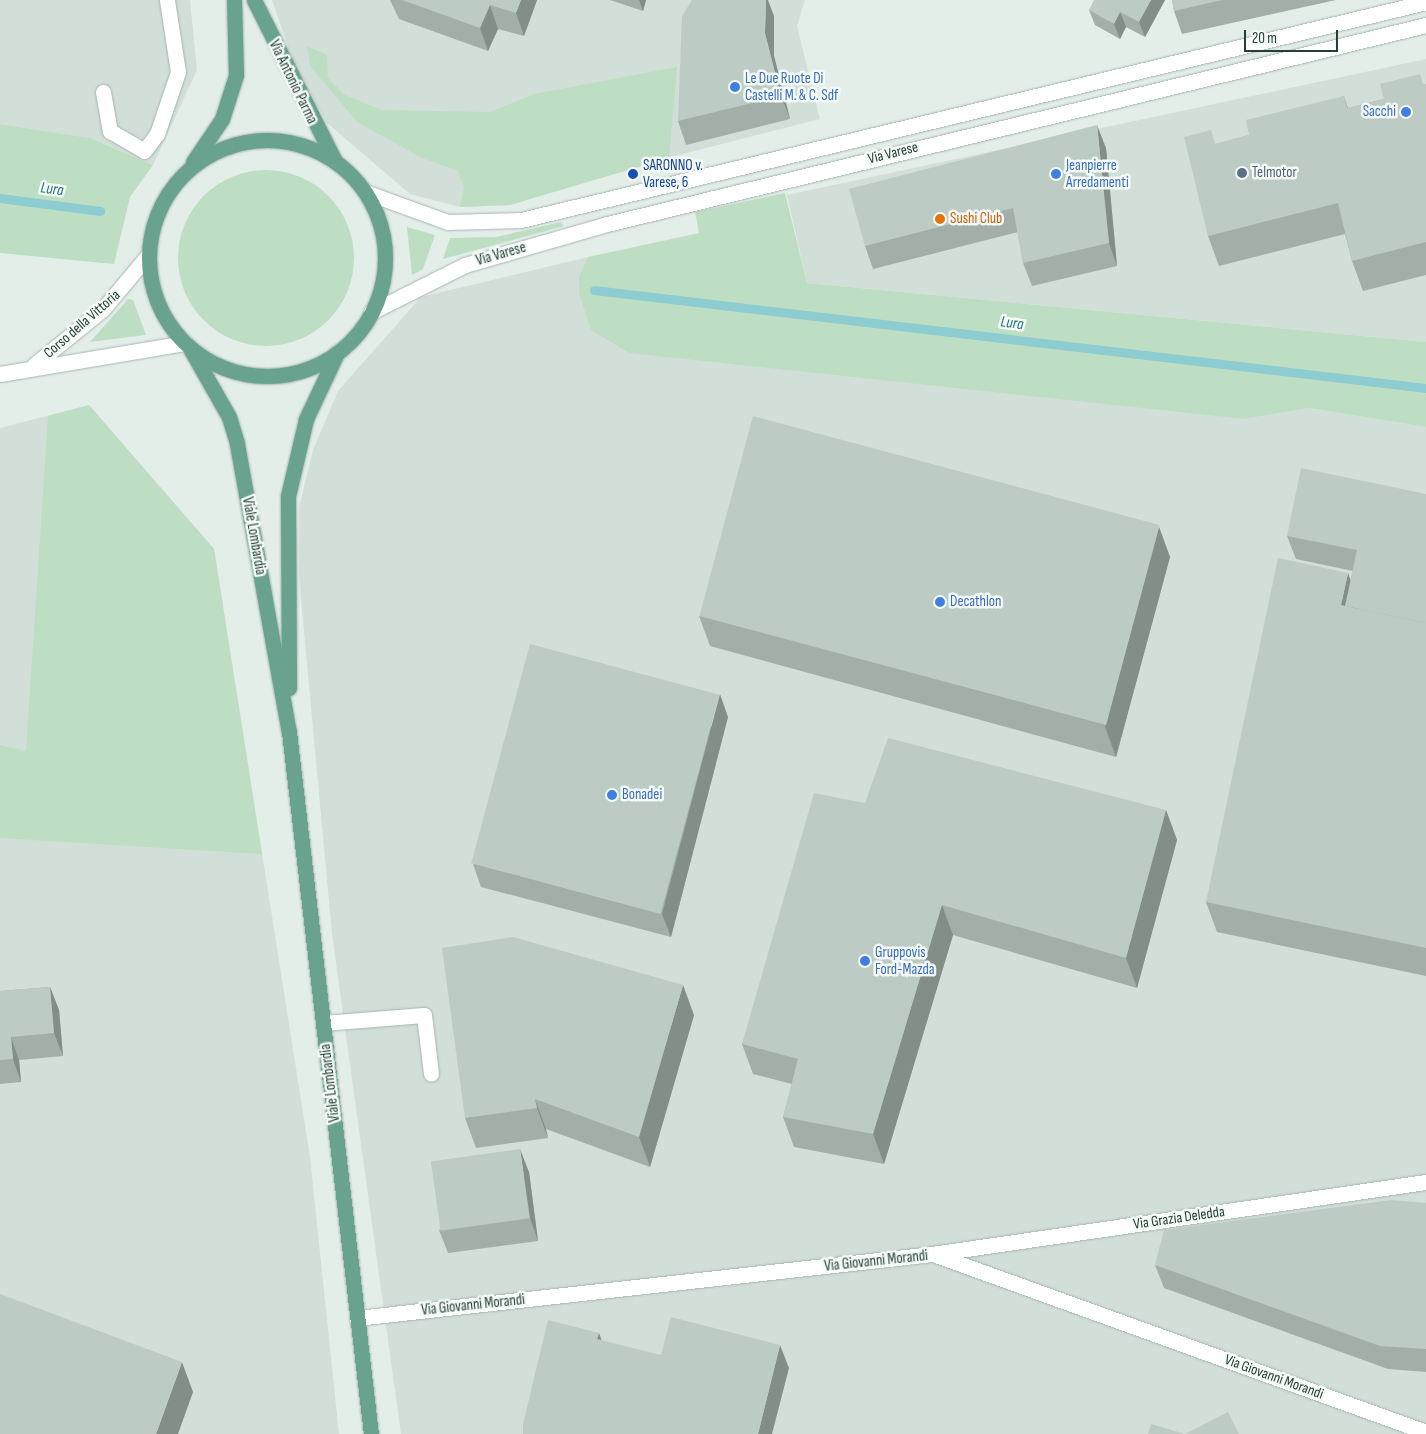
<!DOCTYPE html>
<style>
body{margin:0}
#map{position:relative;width:1426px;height:1434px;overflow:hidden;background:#e4eee9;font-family:"Sofia Sans Condensed",sans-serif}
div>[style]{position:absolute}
.built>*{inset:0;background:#d2ded8}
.green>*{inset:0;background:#bedec4}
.round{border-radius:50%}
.stream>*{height:9px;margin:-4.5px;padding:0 4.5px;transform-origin:4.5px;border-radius:4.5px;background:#8dcdd2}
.roads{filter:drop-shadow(0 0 1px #a6b6b0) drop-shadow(0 0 1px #a6b6b0)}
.lane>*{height:15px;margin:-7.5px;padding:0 7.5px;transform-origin:7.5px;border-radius:7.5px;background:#fff}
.street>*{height:15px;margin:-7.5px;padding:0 7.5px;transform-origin:7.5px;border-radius:7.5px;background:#fff}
.primary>*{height:15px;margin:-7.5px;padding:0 7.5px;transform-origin:7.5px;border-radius:7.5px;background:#69a38f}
.primary>.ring{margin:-7.5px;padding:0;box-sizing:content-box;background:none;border:15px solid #69a38f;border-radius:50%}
.wall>*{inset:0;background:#a2afa9}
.shaded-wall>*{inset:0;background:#848e89}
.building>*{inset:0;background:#bccbc4;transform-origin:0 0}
.dots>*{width:14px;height:14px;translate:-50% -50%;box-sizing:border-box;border:2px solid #f5faf7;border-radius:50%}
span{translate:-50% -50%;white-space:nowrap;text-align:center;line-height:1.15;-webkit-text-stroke:5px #f5faf7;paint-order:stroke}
.shop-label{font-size:15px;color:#366cbe}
.left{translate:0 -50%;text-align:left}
.right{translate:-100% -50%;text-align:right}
.street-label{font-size:15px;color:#233f36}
.transit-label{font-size:15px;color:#164399}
.service-label{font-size:15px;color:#4e5e75}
.food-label{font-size:15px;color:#c56008}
.water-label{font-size:16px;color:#1d747c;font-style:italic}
.scale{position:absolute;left:1244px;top:30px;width:94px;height:22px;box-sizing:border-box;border:2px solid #233f36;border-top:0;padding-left:6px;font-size:15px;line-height:18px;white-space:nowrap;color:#233f36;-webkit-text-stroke:4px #f5faf7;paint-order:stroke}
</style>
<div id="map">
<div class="built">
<div style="clip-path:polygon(0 0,190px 0,197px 70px,153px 165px,90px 138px,0 124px)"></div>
<div style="clip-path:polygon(272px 0,805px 0,797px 26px,820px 119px,616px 171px,510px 205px,460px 207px,410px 194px,327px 123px,294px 64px)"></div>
<div style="clip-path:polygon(1426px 59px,1426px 342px,807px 283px,787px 195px)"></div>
<div style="clip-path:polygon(588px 257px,579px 276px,1245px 419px,1309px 408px,1426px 427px,1426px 1434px,401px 1434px,332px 934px,299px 577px,299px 507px,313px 450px,338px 391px,421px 297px)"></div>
<div style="clip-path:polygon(89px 405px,214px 549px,310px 1157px,339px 1434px,0 1434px,0 428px)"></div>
</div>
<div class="green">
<div style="clip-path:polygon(307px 46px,327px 55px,328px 78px,345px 95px,382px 110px,490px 112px,534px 94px,677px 67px,669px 158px,510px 205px,460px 207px,464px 188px,458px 171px,422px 158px,357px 122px,310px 66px)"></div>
<div style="clip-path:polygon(0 124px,90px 138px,153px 165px,130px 197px,114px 264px,0 253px)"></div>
<div class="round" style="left:178px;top:170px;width:176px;height:176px"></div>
<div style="clip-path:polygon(785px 193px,807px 283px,1426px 342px,1426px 427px,1309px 408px,1245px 419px,629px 353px,591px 330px,579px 293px,579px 276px,588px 257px,699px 233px,695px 212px)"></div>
<div style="clip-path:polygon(561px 222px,564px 226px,443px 259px,450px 238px,496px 237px)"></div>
<div style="clip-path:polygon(407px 227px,435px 235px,423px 269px,412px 275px)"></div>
<div style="clip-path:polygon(128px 299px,133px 300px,146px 335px,90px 342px)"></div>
<div style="clip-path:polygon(89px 405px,214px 549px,262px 854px,0 838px,0 745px,26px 751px,48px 416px)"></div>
</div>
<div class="stream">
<div style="left:0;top:198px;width:101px;rotate:7.4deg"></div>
<div style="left:594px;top:290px;width:838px;rotate:6.72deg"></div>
</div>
<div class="roads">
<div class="lane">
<div style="left:103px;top:92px;width:40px;rotate:80deg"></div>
<div style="left:110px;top:131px;width:39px;rotate:30deg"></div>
<div style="left:144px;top:151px;width:21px;rotate:-53deg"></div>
<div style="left:157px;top:134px;width:65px;rotate:-71.3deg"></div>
<div style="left:178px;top:72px;width:73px;rotate:-98.7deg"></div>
</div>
<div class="street">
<div style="left:365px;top:192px;width:88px;rotate:19.9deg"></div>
<div style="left:448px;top:222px;width:73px;rotate:-1.6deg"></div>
<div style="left:521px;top:220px;width:931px;rotate:-13.54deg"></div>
<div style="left:371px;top:312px;width:105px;rotate:-26.6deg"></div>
<div style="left:465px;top:265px;width:148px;rotate:-16.1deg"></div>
<div style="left:607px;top:224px;width:843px;rotate:-13.66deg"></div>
<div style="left:34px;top:365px;width:89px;rotate:-39.1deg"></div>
<div style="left:103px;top:309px;width:72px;rotate:-50.1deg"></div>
<div style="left:0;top:374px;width:188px;rotate:-9.5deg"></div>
<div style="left:323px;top:1023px;width:101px;rotate:-4.5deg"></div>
<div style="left:424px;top:1015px;width:59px;rotate:83.2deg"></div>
<div style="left:933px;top:1254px;width:524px;rotate:19.85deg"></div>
<div style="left:357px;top:1318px;width:579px;rotate:-6.35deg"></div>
<div style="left:932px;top:1254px;width:499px;rotate:-8.3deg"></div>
</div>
<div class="primary">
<div style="left:254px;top:0;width:180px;rotate:63.3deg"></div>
<div class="ring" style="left:149px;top:140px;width:221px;height:221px"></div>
<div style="left:193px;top:162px;width:52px;rotate:-56deg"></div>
<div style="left:222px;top:119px;width:46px;rotate:-72.3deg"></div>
<div style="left:236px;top:75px;width:75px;rotate:-91.5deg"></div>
<div style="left:191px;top:350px;width:77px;rotate:60.4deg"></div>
<div style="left:229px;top:417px;width:28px;rotate:73deg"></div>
<div style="left:237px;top:444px;width:293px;rotate:79.8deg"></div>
<div style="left:289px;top:732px;width:707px;rotate:83.34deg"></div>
<div style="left:289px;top:688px;width:192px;rotate:-90.3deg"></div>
<div style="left:288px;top:496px;width:79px;rotate:-76.8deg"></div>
<div style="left:306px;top:419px;width:73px;rotate:-64.8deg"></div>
</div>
</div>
<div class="wall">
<div style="clip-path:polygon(390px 0,537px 0,524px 36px,498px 29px,488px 51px,399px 19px)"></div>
<div style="clip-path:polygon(610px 0,646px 0,643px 11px)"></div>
<div style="clip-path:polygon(1165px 0,1145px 37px,1126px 27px,1120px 39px,1095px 25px,1089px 10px)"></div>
<div style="clip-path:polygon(1172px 0,1336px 0,1182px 34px,1174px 11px)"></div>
<div style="clip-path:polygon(774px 16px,774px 56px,790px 119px,686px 145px,678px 121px)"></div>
<div style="clip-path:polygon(1423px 84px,1426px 84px,1426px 275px,1363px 291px,1352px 261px,1345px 234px,1219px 266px,1208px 236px,1216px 144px,1249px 135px,1344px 96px,1348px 108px,1384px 99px)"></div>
<div style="clip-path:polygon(1106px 148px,1117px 266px,1032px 286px,1023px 263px,1018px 232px,873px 269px,865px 246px)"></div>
<div style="clip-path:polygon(1426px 494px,1426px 976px,1217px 932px,1206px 902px,1351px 580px,1353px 571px,1296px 559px,1287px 536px)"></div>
<div style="clip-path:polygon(1159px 527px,1170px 557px,1116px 757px,710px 646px,699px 616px)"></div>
<div style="clip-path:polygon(728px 717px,671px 937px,481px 887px,473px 864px)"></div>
<div style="clip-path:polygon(865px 803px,1166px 810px,1177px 840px,1137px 988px,953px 935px,884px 1164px,794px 1147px,783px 1117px,792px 1084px,753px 1074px,742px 1044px)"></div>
<div style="clip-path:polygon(50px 987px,59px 1010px,63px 1056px,19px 1060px,21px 1082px,0 1084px,0 991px)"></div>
<div style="clip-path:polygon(694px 1015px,650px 1167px,546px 1129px,548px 1138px,476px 1148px,465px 1118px)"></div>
<div style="clip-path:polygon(529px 1172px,538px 1241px,448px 1253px,439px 1230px)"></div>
<div style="clip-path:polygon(1426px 1203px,1426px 1372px,1388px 1369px,1164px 1288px,1155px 1265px)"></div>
</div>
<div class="shaded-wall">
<div style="clip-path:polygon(521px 0,537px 0,524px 36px,516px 13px)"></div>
<div style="clip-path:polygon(639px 0,646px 0,643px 11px)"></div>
<div style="clip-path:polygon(766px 0,768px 0,774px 16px,774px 56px,790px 119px,781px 96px,765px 33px)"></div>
<div style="clip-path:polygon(1151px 0,1165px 0,1145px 37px,1139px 22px)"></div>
<div style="clip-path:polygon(490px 5px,498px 29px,488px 51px,480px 28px)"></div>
<div style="clip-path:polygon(1120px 12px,1126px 27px,1120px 39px,1114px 24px)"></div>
<div style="clip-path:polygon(1097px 125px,1106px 148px,1117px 266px,1109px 243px)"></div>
<div style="clip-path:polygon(1159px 527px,1170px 557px,1116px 757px,1105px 727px)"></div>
<div style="clip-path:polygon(1348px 573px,1359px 603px,1357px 614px,1341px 605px)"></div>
<div style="clip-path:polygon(720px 694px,728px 717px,671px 937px,662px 914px)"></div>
<div style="clip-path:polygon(1166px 810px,1177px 840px,1137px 988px,1126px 958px)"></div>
<div style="clip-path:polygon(942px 905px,953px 935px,884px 1164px,873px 1134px)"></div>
<div style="clip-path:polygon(683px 985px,694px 1015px,650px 1167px,639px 1137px)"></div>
<div style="clip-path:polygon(50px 987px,59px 1010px,63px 1056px,54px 1033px)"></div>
<div style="clip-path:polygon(11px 1037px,19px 1060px,21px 1082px,13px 1059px)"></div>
<div style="clip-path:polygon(535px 1099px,546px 1129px,548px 1138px,537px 1108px)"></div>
<div style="clip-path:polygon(520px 1149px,529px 1172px,538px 1241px,530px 1218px)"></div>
<div style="clip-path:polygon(599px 1333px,607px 1356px,597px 1339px)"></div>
<div style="clip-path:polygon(780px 1345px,789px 1368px,772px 1434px,758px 1434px)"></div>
<div style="clip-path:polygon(182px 1362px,193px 1392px,178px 1434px,156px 1434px)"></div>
</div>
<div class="building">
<div style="clip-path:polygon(402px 0,521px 0,516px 13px,490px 5px,480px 28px)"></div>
<div style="clip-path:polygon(692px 0,766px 0,765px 33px,781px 96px,678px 121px,682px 16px)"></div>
<div style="clip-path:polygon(1094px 0,1151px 0,1139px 22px,1120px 12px,1114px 24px,1089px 10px)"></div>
<div style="clip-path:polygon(1172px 0,1222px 0,1174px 11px)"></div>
<div style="clip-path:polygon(1420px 74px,1423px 84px,1426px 84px,1426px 242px,1352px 261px,1338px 203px,1208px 236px,1184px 137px,1211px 130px,1215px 144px,1249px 135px,1246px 120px,1344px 96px,1347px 108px,1384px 99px,1380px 84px)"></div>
<div style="clip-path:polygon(1097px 125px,1109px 243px,1023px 263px,1013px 208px,865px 246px,849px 189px)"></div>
<div style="left:753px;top:416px;width:421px;height:207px;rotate:15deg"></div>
<div style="clip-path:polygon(1301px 468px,1426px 494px,1426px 623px,1345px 606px,1357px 550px,1287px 536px)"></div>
<div style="clip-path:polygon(1278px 558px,1348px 573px,1341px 605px,1426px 623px,1426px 948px,1206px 902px)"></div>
<div style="left:530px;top:644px;width:196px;height:227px;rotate:15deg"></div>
<div style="clip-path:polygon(888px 738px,1166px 810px,1126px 958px,942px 905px,873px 1134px,783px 1117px,798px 1059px,742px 1044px,814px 793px,865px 803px)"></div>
<div style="clip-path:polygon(513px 937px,683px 985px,639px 1137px,535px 1099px,537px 1108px,465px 1118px,442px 948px)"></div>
<div style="clip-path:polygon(50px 987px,54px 1033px,11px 1037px,13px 1059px,0 1060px,0 991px)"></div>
<div style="left:520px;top:1149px;width:70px;height:90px;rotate:82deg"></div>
<div style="clip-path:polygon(1391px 1200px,1426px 1203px,1426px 1349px,1380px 1346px,1155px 1265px,1164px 1230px)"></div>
<div style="clip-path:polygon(0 1294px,182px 1362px,156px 1434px,0 1434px)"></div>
<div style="clip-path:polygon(671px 1317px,780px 1345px,758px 1434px,523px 1434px,523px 1424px,548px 1320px,599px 1333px,597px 1339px,661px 1355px)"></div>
<div style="clip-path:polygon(1228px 1412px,1239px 1434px,1148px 1434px,1151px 1424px,1185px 1434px)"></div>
</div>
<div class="dots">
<div style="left:735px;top:87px;background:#3f7fe0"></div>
<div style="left:1406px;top:112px;background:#3f7fe0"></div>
<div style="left:1242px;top:173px;background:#5c6f8a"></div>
<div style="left:633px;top:174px;background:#1a4fb4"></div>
<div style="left:1056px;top:174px;background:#3f7fe0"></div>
<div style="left:940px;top:219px;background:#e8710a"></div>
<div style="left:940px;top:602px;background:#3f7fe0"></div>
<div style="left:612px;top:795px;background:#3f7fe0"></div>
<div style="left:865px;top:961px;background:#3f7fe0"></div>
</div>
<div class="shop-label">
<span class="left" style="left:745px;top:87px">Le Due Ruote Di<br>Castelli M. &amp; C. Sdf</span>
<span class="right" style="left:1396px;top:112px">Sacchi</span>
<span class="left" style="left:1066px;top:174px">Jeanpierre<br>Arredamenti</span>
<span class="left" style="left:950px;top:602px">Decathlon</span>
<span class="left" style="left:622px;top:795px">Bonadei</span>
<span class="left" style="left:875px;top:961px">Gruppovis<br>Ford-Mazda</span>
</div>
<div class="street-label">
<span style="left:293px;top:82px;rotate:64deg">Via Antonio Parma</span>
<span style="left:893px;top:153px;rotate:-14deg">Via Varese</span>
<span style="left:501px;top:254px;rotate:-16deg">Via Varese</span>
<span style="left:82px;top:324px;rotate:-41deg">Corso della Vittoria</span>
<span style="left:254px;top:536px;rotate:80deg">Viale Lombardia</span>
<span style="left:330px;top:1083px;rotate:-97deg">Viale Lombardia</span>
<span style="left:1179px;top:1218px;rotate:-8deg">Via Grazia Deledda</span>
<span style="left:876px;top:1261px;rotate:-6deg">Via Giovanni Morandi</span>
<span style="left:473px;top:1305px;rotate:-6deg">Via Giovanni Morandi</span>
<span style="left:1274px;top:1377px;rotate:20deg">Via Giovanni Morandi</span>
</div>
<div class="transit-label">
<span class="left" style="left:643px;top:174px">SARONNO v.<br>Varese, 6</span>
</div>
<div class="service-label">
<span class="left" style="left:1252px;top:173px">Telmotor</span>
</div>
<div class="food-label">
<span class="left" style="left:950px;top:219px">Sushi Club</span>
</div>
<div class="water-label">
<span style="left:52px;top:190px;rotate:7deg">Lura</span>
<span style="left:1012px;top:324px;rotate:7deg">Lura</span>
</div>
<div class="scale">20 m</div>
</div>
